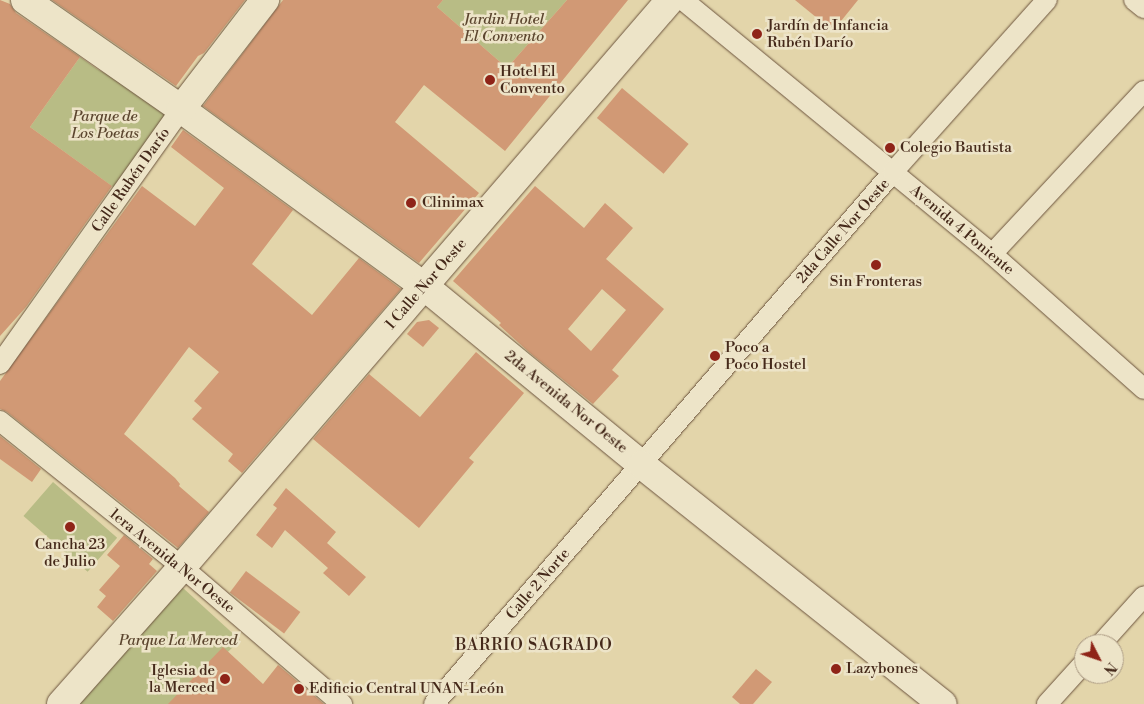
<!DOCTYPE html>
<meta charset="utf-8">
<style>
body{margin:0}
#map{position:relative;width:1144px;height:704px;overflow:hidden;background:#e3d5aa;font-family:"Libre Bodoni",serif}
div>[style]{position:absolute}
.green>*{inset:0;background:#b8bc85;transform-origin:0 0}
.building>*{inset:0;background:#d19975;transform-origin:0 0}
.roads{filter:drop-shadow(0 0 1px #6c543e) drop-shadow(0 0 1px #6c543e)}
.street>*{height:20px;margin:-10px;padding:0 10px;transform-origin:10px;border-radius:10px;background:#ede4c8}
.secondary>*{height:28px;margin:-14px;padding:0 14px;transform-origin:14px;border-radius:14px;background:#ede4c8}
.dots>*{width:14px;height:14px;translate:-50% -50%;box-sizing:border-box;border:2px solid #ede4c8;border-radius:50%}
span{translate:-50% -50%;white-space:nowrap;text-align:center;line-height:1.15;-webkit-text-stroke:5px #ede4c8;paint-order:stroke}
.park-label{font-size:15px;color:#5c462f;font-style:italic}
.poi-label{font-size:15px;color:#45291a}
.left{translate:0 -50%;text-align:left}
.right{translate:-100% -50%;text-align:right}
.street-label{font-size:15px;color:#45291a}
.neighbourhood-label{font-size:16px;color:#45291a;letter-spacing:1px}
.north{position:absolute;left:1074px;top:634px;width:50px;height:50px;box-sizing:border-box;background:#ede4c8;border:1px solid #aa9982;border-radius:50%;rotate:131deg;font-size:14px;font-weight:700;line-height:20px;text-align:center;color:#45291a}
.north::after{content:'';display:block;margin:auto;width:18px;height:22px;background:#8f2418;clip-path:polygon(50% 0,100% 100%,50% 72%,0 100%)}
</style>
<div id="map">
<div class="green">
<div style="clip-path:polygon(443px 0,567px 0,507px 68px,437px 7px)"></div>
<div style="clip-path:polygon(80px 57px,97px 69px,171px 107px,116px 189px,30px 127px)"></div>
<div style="left:53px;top:482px;width:85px;height:45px;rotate:41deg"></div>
<div style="clip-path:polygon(172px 586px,183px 588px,240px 640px,175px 704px,72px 704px)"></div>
</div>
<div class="building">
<div style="clip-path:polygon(0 0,10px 4px,16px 13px,80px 57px,30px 127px,112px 186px,26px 307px,0 336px)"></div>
<div style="clip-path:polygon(52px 0,245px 0,204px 53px,198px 56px,176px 86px)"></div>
<div style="clip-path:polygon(283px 0,443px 0,437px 7px,507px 68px,567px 0,628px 0,505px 151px,424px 85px,395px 122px,479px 193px,419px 263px,203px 106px)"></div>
<div style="clip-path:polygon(795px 0,858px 0,833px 31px)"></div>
<div style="left:622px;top:88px;width:87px;height:39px;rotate:40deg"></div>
<div style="clip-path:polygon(183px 130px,293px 210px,252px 264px,312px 315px,359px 258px,401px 289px,242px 473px,228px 461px,233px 454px,192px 419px,202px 408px,194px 401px,219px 372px,189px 347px,124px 434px,175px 478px,180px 484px,179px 486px,209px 512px,178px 548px,7px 412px,0 409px,0 381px,142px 186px,195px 226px,224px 188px,171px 147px)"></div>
<div style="clip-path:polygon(evenodd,535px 186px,584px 228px,605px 203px,633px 228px,606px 259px,664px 309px,612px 370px,619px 376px,593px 404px,530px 353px,499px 325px,501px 323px,453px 281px,535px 186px,602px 289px,626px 310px,591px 351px,568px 329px,602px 289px)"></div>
<div style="clip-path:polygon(429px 320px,439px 328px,423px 347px,407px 334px,417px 322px)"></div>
<div style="clip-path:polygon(476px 352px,524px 393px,469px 458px,474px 462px,419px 528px,313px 439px,369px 374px,420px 417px)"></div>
<div style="clip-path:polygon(0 436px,41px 469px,32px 482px,0 459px)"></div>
<div style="clip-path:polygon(286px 488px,336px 532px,327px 543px,366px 577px,349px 596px,323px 573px,328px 568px,285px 530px,272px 548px,256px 535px,277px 508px,273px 505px)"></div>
<div style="clip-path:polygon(124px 535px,153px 559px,149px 564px,157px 571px,113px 621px,97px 607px,106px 596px,99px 590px,120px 566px,107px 555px)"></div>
<div style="left:246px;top:571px;width:68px;height:27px;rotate:37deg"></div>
<div style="clip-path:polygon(223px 647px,263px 684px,278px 665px,324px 704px,168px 704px)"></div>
<div style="clip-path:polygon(756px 669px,772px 682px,753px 704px,740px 704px,732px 697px)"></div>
</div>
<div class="roads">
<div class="street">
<div style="left:683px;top:0;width:400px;rotate:39.4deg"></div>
<div style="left:992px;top:254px;width:203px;rotate:41.6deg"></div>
<div style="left:1134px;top:0;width:13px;rotate:39deg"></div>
<div style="left:992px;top:254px;width:223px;rotate:-47deg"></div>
<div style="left:0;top:364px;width:313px;rotate:-54.6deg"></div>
<div style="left:0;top:421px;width:233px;rotate:38.7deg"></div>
<div style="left:182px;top:567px;width:211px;rotate:40.6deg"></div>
<div style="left:1101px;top:644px;width:64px;rotate:-48.1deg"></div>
<div style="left:434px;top:704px;width:703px;rotate:-49.21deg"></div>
<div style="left:893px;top:172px;width:231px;rotate:-48.2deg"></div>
<div style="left:1047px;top:704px;width:55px;rotate:-47.9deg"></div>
</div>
<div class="secondary">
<div style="left:25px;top:0;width:190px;rotate:34.9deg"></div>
<div style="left:181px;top:109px;width:301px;rotate:36.1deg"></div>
<div style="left:424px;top:286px;width:282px;rotate:39.4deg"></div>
<div style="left:642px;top:465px;width:384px;rotate:38.5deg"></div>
<div style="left:181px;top:109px;width:138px;rotate:-52.4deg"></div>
<div style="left:61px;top:704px;width:183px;rotate:-48.5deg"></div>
<div style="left:182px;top:567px;width:748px;rotate:-49.28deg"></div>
</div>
</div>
<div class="dots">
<div style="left:757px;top:34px;background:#8f2418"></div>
<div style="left:490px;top:80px;background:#8f2418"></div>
<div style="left:890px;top:148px;background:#8f2418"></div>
<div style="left:411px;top:203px;background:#8f2418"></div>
<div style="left:876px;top:265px;background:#8f2418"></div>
<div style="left:715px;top:356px;background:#8f2418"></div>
<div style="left:70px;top:527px;background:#8f2418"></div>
<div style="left:836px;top:669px;background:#8f2418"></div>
<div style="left:225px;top:679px;background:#8f2418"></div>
<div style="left:299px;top:689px;background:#8f2418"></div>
</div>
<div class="park-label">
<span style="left:504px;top:28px">Jardin Hotel<br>El Convento</span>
<span style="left:105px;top:125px">Parque de<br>Los Poetas</span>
<span style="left:178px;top:641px">Parque La Merced</span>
</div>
<div class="poi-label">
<span class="left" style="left:767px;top:34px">Jardín de Infancia<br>Rubén Darío</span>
<span class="left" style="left:500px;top:80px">Hotel El<br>Convento</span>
<span class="left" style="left:900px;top:148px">Colegio Bautista</span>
<span class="left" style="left:422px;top:203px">Clinimax</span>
<span style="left:876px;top:282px">Sin Fronteras</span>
<span class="left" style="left:725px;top:356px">Poco a<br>Poco Hostel</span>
<span style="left:70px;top:553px">Cancha 23<br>de Julio</span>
<span class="left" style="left:846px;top:669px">Lazybones</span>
<span class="right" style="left:215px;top:679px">Iglesia de<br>la Merced</span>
<span class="left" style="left:309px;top:689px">Edificio Central UNAN-León</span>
</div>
<div class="street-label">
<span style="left:131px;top:180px;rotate:-55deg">Calle Rubén Darío</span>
<span style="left:962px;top:230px;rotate:40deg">Avenida 4 Poniente</span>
<span style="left:843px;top:231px;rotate:-49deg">2da Calle Nor Oeste</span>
<span style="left:426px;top:284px;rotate:-49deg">1 Calle Nor Oeste</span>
<span style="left:566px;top:402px;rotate:39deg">2da Avenida Nor Oeste</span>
<span style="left:172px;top:561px;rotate:39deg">1era Avenida Nor Oeste</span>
<span style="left:538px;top:584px;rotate:-49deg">Calle 2 Norte</span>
</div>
<div class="neighbourhood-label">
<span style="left:534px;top:645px">BARRIO SAGRADO</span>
</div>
<div class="north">N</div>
</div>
